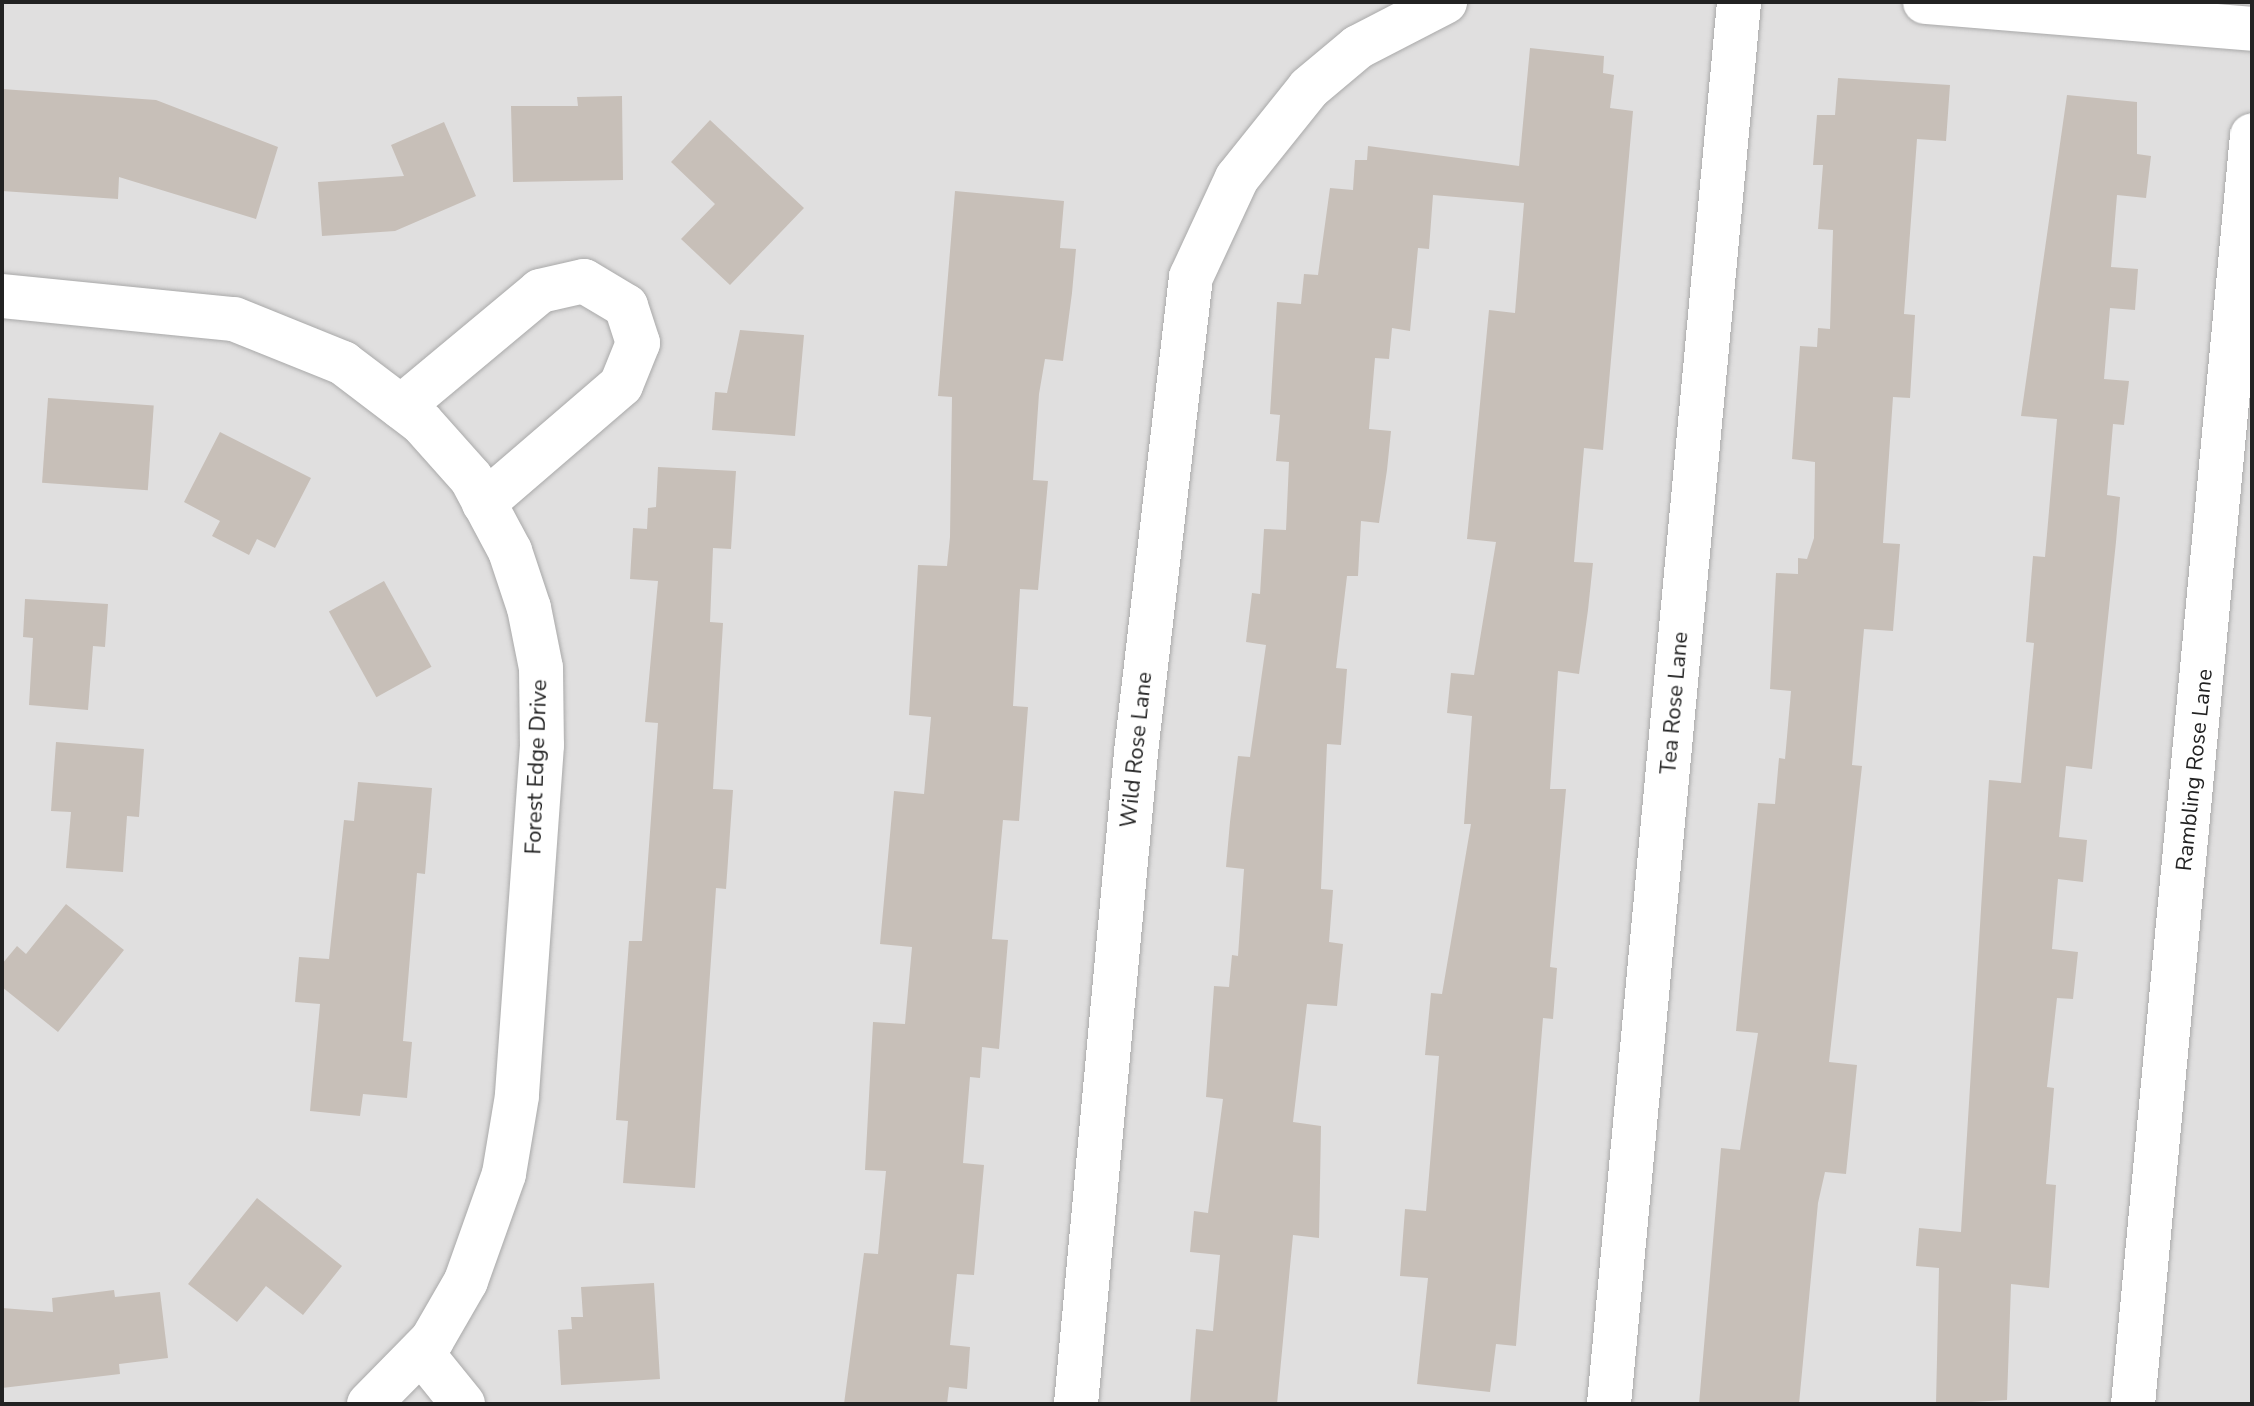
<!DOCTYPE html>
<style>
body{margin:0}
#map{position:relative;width:2254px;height:1406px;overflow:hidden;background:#f2efe9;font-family:"Nunito Sans",sans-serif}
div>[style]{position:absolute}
.residential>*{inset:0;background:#e0dfdf;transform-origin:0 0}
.building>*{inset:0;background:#c7bfb8;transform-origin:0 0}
.roads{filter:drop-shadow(0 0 2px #a9a9a9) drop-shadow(0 0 2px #a9a9a9)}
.minor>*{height:44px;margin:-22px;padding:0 22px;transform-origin:22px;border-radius:22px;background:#fff}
span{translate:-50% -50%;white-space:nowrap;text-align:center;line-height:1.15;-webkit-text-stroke:6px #fff;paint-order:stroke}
.street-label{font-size:22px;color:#222}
.frame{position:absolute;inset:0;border:4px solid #222;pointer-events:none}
</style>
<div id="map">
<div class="residential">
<div style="left:2px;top:2px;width:2250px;height:1402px"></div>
</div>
<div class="building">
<div style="clip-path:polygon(1530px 48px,1604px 56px,1603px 73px,1614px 75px,1610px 108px,1633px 111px,1603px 450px,1584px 448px,1574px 562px,1593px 563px,1588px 610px,1579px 674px,1558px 671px,1550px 789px,1566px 789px,1550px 967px,1557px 968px,1553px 1019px,1543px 1018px,1516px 1346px,1496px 1344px,1490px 1392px,1417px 1384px,1428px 1278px,1400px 1276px,1405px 1209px,1426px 1211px,1439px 1056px,1425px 1055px,1431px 993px,1442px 994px,1471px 824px,1464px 824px,1472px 716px,1447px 713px,1451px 673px,1474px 675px,1496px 542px,1467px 539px,1489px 310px,1515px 313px,1524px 203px,1433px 195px,1429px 249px,1418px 248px,1410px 331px,1392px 328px,1389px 359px,1375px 358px,1369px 429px,1391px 431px,1387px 470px,1379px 523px,1361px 521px,1358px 576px,1347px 576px,1336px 668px,1347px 669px,1341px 745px,1327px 744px,1321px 889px,1333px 890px,1329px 942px,1343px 944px,1337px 1006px,1307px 1004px,1293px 1122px,1321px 1126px,1319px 1238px,1293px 1235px,1277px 1404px,1190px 1404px,1196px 1329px,1213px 1331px,1220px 1255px,1190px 1252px,1194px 1211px,1208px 1213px,1223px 1099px,1206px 1097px,1214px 986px,1229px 987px,1232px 955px,1238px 956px,1244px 869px,1226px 867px,1230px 822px,1238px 756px,1250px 757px,1266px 645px,1246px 642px,1252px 593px,1260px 594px,1264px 529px,1286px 530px,1289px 462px,1276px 461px,1280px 415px,1270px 414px,1277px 302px,1301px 304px,1304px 274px,1318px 275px,1330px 188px,1353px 190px,1355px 160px,1367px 160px,1368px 146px,1519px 166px)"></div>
<div style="clip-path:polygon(1838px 78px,1950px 85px,1946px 141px,1917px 139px,1904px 314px,1915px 315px,1910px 398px,1893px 397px,1883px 543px,1900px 544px,1893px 631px,1864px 629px,1852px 765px,1862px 766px,1829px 1062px,1857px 1065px,1846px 1174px,1825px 1172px,1818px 1203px,1799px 1404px,1699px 1404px,1721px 1148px,1740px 1150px,1758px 1033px,1736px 1031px,1758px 803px,1775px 804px,1779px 758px,1785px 759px,1791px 691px,1770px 689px,1776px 573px,1798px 574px,1798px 558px,1807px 559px,1814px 538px,1815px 462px,1792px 459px,1800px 346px,1817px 347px,1818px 328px,1830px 329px,1833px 230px,1818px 229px,1823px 165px,1813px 165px,1817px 115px,1835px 115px)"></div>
<div style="clip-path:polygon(2px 89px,156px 100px,278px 147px,256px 219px,119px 177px,118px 199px,2px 191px)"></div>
<div style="clip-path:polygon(2067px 95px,2137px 102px,2137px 154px,2151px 156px,2146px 198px,2117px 195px,2111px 267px,2138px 269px,2135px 310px,2110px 308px,2104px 379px,2129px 381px,2124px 425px,2113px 424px,2107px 495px,2120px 497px,2116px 542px,2092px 769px,2066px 766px,2059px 837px,2087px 840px,2083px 882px,2058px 879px,2052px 949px,2078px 952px,2073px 999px,2057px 998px,2047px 1087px,2054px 1088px,2046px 1184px,2056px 1185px,2049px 1288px,2011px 1284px,2007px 1400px,1936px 1404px,1939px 1268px,1916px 1266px,1919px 1228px,1961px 1232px,1989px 780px,2021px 783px,2034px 643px,2026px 642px,2033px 556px,2045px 557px,2057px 419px,2021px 416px)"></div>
<div style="clip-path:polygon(622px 96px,623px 180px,513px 182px,511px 106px,578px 106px,577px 97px)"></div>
<div style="clip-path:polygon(710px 120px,804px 208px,730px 285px,681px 239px,715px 204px,671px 162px)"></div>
<div style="clip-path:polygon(444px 122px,476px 196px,395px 231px,322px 236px,318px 182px,404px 176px,391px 145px)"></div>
<div style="clip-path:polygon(955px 191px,1064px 201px,1060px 248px,1076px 249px,1072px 293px,1063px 361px,1045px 359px,1039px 394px,1033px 480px,1048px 481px,1038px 590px,1020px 589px,1013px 706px,1028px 707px,1019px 821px,1003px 820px,992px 939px,1008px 940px,999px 1049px,982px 1047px,980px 1078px,970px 1077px,963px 1163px,984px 1165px,974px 1275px,957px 1274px,950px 1345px,970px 1347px,967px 1389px,949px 1387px,947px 1404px,844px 1404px,864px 1253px,878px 1254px,886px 1171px,865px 1170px,873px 1022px,905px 1024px,912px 947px,880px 944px,894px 791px,924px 794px,931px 717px,909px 715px,918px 565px,947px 566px,950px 537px,952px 397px,938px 396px)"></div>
<div style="clip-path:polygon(740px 330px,804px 335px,795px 436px,712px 430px,715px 392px,727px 393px)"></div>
<div style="left:48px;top:398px;width:106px;height:85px;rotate:4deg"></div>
<div style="clip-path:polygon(220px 432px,311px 478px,275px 548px,257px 539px,249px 555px,212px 536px,220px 521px,184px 502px)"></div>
<div style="clip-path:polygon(658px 467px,736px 471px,731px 549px,713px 548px,710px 622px,723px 623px,713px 789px,733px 790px,726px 889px,716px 888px,695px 1188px,623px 1183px,628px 1121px,616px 1120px,629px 941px,642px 941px,658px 723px,645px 722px,658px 581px,630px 579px,633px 528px,647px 529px,648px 508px,656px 507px)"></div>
<div style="left:384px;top:581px;width:98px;height:63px;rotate:61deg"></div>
<div style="clip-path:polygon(25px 599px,108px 604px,105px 647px,93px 646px,88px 710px,29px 705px,33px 638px,23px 637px)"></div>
<div style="clip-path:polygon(56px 742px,144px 749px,139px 817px,127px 816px,123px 872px,66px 868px,71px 812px,51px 811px)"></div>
<div style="clip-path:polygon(358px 782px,432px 788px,425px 874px,417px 873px,403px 1041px,412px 1042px,407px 1098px,363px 1094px,360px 1116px,310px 1111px,320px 1004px,295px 1002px,299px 957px,329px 959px,344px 820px,354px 821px)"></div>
<div style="clip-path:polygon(66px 904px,124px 950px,58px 1032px,2px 987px,2px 964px,17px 946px,26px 954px)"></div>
<div style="clip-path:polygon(257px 1198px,342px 1266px,303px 1315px,266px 1286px,237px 1322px,188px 1284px)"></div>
<div style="clip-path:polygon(654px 1283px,660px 1379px,561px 1385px,558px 1330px,572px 1329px,571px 1317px,583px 1317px,581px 1287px)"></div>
<div style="clip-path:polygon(114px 1290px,115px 1297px,160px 1292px,168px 1358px,119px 1364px,120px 1374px,2px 1388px,2px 1308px,53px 1312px,52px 1298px)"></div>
</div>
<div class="roads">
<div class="minor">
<div style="left:1925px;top:2px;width:328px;rotate:4.7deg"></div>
<div style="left:2px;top:296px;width:233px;rotate:5.7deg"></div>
<div style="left:234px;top:319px;width:118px;rotate:22deg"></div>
<div style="left:343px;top:363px;width:99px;rotate:37.2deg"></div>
<div style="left:422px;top:423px;width:74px;rotate:48.3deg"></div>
<div style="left:471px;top:478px;width:83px;rotate:61.9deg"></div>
<div style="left:510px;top:551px;width:60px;rotate:71.6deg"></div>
<div style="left:529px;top:608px;width:61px;rotate:78.7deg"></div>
<div style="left:541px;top:668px;width:77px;rotate:89.3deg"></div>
<div style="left:542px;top:745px;width:352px;rotate:94.1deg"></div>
<div style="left:517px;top:1096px;width:79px;rotate:99.5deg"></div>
<div style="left:504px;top:1174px;width:114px;rotate:109.6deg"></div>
<div style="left:466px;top:1281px;width:68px;rotate:120deg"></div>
<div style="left:432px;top:1340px;width:90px;rotate:134.5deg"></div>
<div style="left:401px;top:407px;width:181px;rotate:-39.8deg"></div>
<div style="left:540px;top:291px;width:45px;rotate:-12.8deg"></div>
<div style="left:584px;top:281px;width:49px;rotate:30.8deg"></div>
<div style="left:626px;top:306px;width:39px;rotate:72deg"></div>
<div style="left:638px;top:343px;width:45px;rotate:112deg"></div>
<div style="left:621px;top:385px;width:181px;rotate:139.3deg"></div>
<div style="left:421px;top:1352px;width:67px;rotate:51.1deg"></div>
<div style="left:1076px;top:1404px;width:655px;rotate:-84.74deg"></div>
<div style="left:1136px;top:752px;width:478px;rotate:-83.4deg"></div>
<div style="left:1191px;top:277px;width:109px;rotate:-65.1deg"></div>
<div style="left:1237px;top:178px;width:115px;rotate:-51.3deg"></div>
<div style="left:1309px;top:88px;width:64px;rotate:-39.9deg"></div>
<div style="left:1358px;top:47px;width:98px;rotate:-27.3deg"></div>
<div style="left:1609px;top:1404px;width:1408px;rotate:-84.7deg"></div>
<div style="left:2133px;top:1404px;width:1274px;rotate:-84.64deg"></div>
</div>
</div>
<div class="street-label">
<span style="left:1675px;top:703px;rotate:-85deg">Tea Rose Lane</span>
<span style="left:1137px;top:750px;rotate:-84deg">Wild Rose Lane</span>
<span style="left:537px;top:767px;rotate:-88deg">Forest Edge Drive</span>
<span style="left:2195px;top:770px;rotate:-84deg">Rambling Rose Lane</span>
</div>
<div class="frame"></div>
</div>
